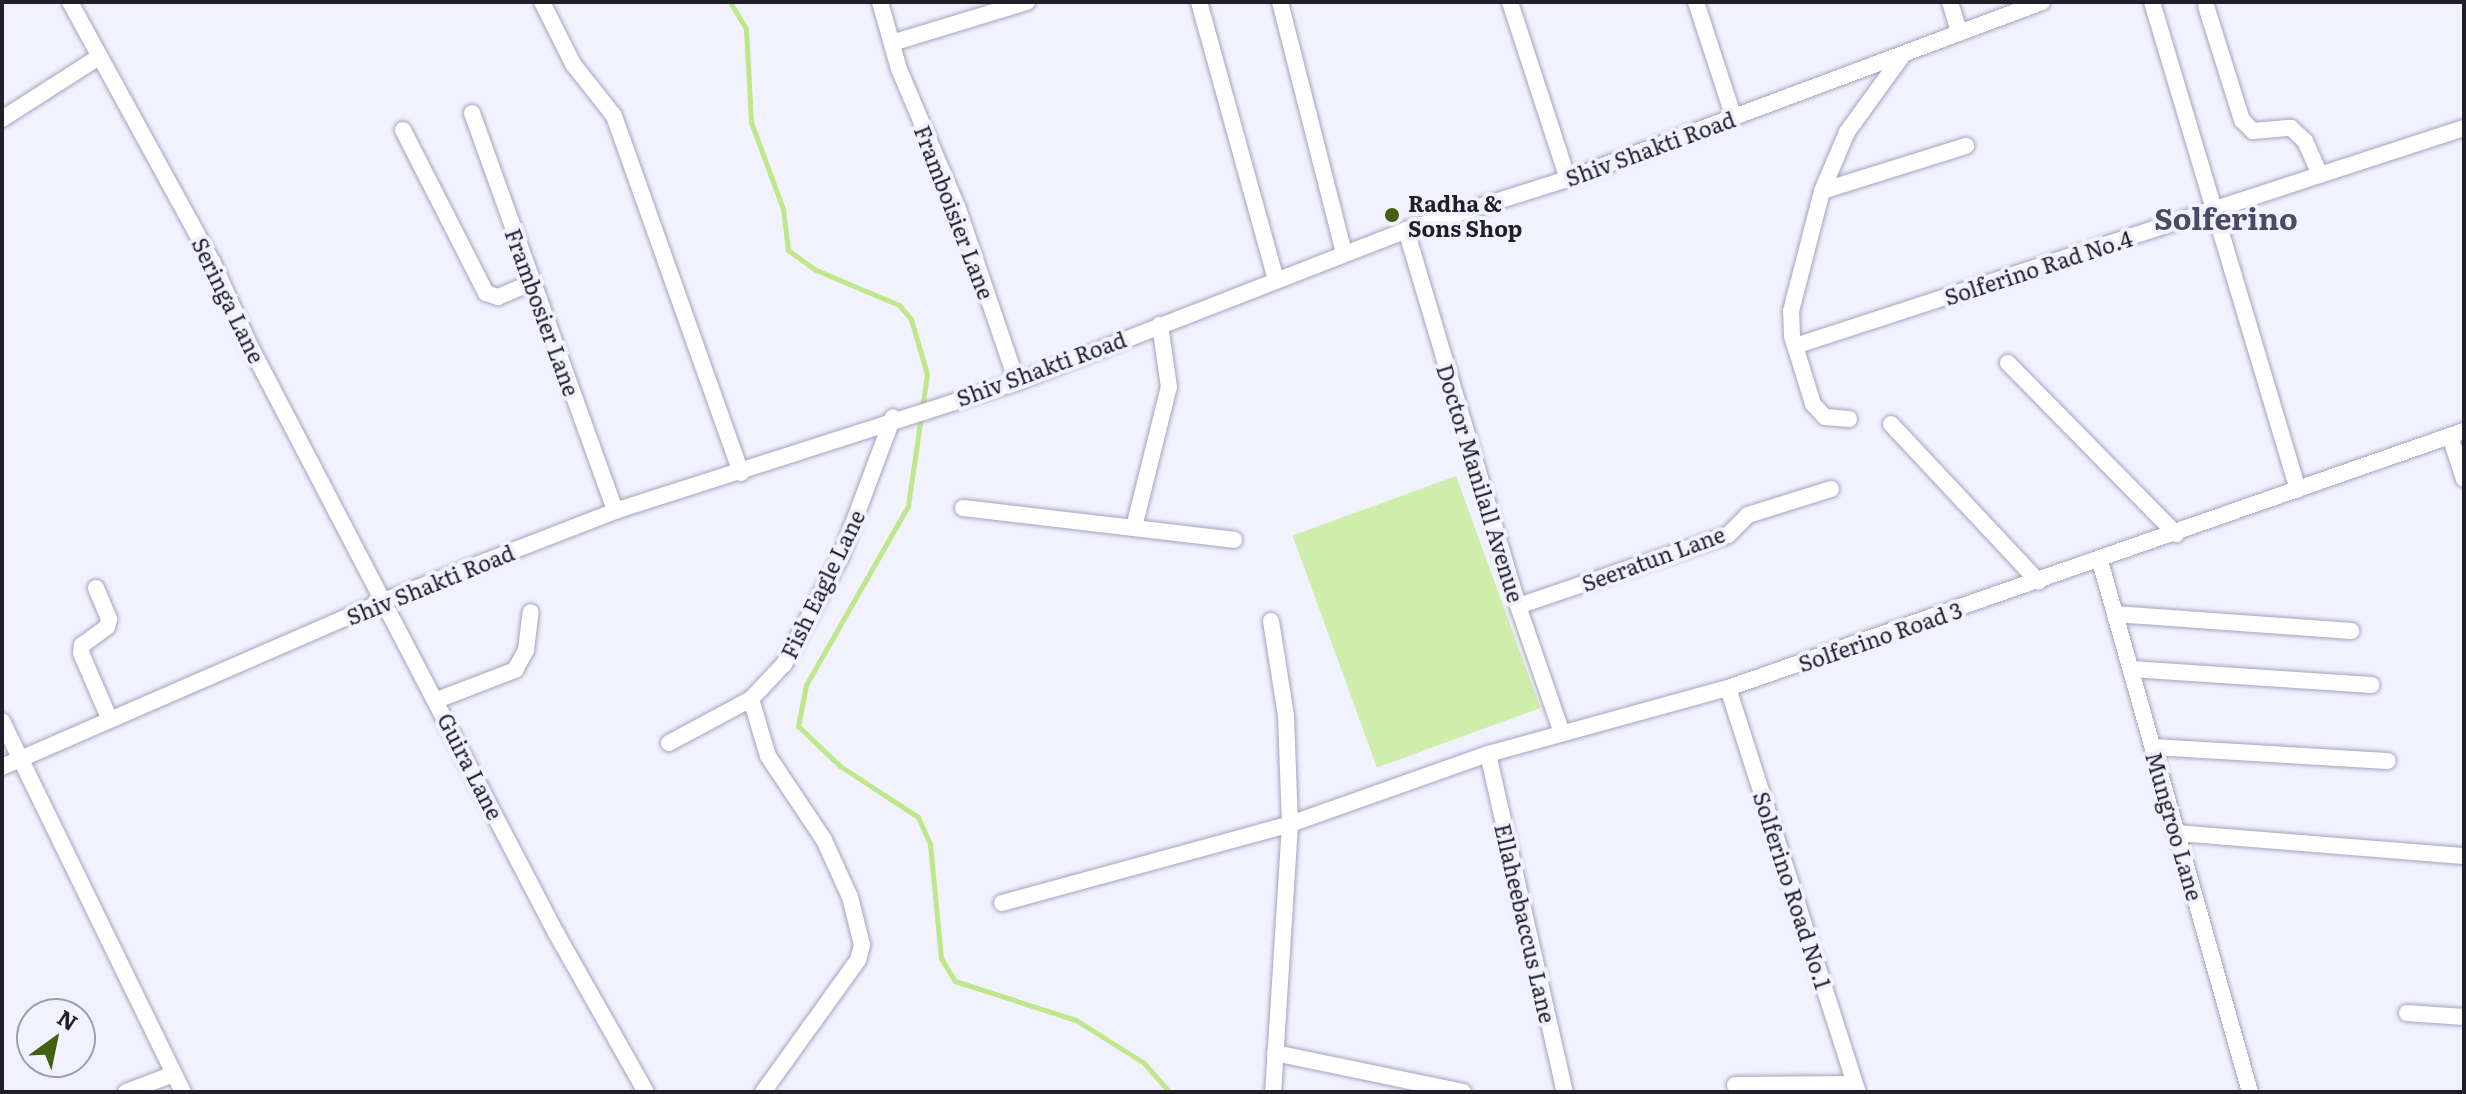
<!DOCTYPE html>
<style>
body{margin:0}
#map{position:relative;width:2466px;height:1094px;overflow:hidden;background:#f2f2ff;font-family:Literata,serif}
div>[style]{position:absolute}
.green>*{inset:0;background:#cfeeac;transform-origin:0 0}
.stream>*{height:5px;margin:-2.5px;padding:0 2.5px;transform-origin:2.5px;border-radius:2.5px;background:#bee88a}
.roads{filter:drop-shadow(0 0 2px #a5a3c0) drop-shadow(0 0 2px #a5a3c0)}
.minor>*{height:16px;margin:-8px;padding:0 8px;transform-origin:8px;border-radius:8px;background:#fff}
.dots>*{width:22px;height:22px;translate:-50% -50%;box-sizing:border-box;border:4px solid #f2f2ff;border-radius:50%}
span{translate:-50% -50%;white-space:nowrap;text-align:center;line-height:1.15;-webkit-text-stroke:8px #f2f2ff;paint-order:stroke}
.street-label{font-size:22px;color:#1f1e29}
.poi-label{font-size:22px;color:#1f1e29;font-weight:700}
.left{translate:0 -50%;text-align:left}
.district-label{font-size:30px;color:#4b4963;font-weight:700}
.frame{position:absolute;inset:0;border:4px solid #1f1e29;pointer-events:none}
.north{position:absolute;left:16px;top:998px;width:80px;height:80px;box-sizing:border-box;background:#f2f2ff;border:2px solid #9e9da9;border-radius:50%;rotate:33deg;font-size:22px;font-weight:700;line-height:32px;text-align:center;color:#1f1e29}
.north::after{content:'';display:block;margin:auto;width:28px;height:36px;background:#436012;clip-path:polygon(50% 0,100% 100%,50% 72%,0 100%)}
</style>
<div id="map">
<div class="green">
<div style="left:1456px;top:476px;width:247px;height:174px;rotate:70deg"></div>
</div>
<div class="stream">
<div style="left:730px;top:2px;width:31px;rotate:59deg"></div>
<div style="left:746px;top:29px;width:93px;rotate:86.9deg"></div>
<div style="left:751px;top:122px;width:93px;rotate:69.8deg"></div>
<div style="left:783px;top:209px;width:41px;rotate:83deg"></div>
<div style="left:788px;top:250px;width:34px;rotate:36deg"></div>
<div style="left:816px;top:270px;width:90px;rotate:22.9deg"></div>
<div style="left:899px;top:305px;width:18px;rotate:49deg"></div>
<div style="left:911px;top:319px;width:57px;rotate:73.8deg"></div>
<div style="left:927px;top:374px;width:133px;rotate:98.2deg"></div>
<div style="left:908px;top:506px;width:206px;rotate:119.7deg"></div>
<div style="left:806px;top:685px;width:42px;rotate:101deg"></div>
<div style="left:798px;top:726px;width:58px;rotate:43.6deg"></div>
<div style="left:840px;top:766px;width:93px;rotate:33.2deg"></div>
<div style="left:918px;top:817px;width:30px;rotate:66deg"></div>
<div style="left:930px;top:844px;width:115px;rotate:84.5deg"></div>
<div style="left:941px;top:958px;width:27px;rotate:59deg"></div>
<div style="left:955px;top:981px;width:127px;rotate:17.9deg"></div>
<div style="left:1076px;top:1020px;width:80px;rotate:32.3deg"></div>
<div style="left:1144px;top:1063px;width:38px;rotate:49deg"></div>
</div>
<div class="roads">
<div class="minor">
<div style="left:70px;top:2px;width:298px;rotate:61.3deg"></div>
<div style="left:213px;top:263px;width:91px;rotate:66deg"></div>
<div style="left:250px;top:346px;width:662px;rotate:62.47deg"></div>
<div style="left:556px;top:933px;width:183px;rotate:60.5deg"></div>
<div style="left:542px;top:2px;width:69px;rotate:63.4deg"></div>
<div style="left:573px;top:64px;width:66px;rotate:51.7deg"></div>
<div style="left:614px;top:116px;width:379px;rotate:70.4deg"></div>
<div style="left:880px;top:2px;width:70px;rotate:74.2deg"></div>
<div style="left:899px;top:69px;width:149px;rotate:67.1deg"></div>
<div style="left:957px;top:206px;width:186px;rotate:71.2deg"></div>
<div style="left:1199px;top:2px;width:288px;rotate:74.5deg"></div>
<div style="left:1280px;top:2px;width:259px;rotate:75.7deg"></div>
<div style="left:1510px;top:2px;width:186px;rotate:71.9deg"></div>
<div style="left:1696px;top:2px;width:122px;rotate:71.9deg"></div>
<div style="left:1950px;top:2px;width:30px;rotate:73deg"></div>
<div style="left:2152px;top:2px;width:509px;rotate:73.34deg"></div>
<div style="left:2206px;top:6px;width:120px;rotate:72.5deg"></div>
<div style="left:2242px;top:120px;width:16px;rotate:45deg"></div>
<div style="left:2253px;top:131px;width:38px;rotate:-5deg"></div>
<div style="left:2291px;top:128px;width:19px;rotate:43deg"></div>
<div style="left:2305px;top:141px;width:37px;rotate:66deg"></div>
<div style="left:895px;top:42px;width:138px;rotate:-16.9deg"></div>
<div style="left:472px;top:113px;width:423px;rotate:70.2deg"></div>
<div style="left:2px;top:119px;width:115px;rotate:-32.6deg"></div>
<div style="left:403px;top:130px;width:183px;rotate:63deg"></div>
<div style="left:486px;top:293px;width:13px;rotate:18deg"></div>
<div style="left:498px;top:297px;width:36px;rotate:-23deg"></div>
<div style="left:1822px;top:191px;width:151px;rotate:-17.4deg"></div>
<div style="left:1406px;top:230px;width:392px;rotate:73.4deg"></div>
<div style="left:1518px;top:606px;width:134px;rotate:70.9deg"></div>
<div style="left:1795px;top:346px;width:704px;rotate:-18.05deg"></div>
<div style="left:2008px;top:363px;width:240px;rotate:45.5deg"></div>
<div style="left:1849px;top:419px;width:24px;rotate:-175deg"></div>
<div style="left:1825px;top:417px;width:18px;rotate:-133deg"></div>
<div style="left:1813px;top:404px;width:71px;rotate:-107.2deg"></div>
<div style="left:1792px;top:336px;width:25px;rotate:-92deg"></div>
<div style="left:1791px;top:311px;width:124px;rotate:-75.5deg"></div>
<div style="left:1822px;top:191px;width:64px;rotate:-67deg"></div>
<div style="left:1847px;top:132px;width:95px;rotate:-54deg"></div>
<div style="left:1891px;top:424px;width:216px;rotate:46.9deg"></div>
<div style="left:2450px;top:436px;width:45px;rotate:72deg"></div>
<div style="left:963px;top:508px;width:273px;rotate:6.7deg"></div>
<div style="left:1134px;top:527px;width:144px;rotate:-76deg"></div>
<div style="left:1169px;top:387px;width:63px;rotate:-98.3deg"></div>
<div style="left:2100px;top:561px;width:552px;rotate:74.23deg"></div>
<div style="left:96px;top:588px;width:34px;rotate:67deg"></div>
<div style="left:109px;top:619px;width:8px;rotate:104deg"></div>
<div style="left:107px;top:627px;width:31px;rotate:144deg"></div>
<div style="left:82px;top:645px;width:8px;rotate:97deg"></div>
<div style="left:81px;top:653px;width:73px;rotate:66.6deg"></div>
<div style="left:1518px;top:606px;width:222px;rotate:-18.7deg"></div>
<div style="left:1728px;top:535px;width:28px;rotate:-45deg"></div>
<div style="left:1748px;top:515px;width:87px;rotate:-17.4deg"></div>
<div style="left:2115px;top:614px;width:237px;rotate:4.1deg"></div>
<div style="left:1271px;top:621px;width:96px;rotate:81deg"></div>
<div style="left:1286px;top:716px;width:108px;rotate:87.9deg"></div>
<div style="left:1290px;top:824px;width:269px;rotate:93.6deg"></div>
<div style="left:2131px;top:669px;width:241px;rotate:3.8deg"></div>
<div style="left:1728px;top:688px;width:424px;rotate:72.2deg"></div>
<div style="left:751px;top:699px;width:59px;rotate:73.4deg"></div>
<div style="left:768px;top:756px;width:101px;rotate:56.3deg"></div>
<div style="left:824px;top:840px;width:63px;rotate:65.5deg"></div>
<div style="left:850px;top:897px;width:49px;rotate:76deg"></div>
<div style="left:862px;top:945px;width:16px;rotate:105deg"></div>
<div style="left:858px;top:960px;width:163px;rotate:125.7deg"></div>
<div style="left:437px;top:700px;width:84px;rotate:-21deg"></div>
<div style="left:515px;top:670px;width:23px;rotate:-61deg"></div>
<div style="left:526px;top:650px;width:38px;rotate:-83deg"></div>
<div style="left:2px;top:721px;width:413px;rotate:64deg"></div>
<div style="left:669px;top:743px;width:93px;rotate:-28.2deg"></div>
<div style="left:751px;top:699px;width:48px;rotate:-46.7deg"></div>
<div style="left:784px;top:664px;width:122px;rotate:-62.2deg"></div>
<div style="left:841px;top:556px;width:148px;rotate:-69.5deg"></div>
<div style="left:2153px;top:747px;width:235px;rotate:3.4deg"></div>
<div style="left:1488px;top:754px;width:347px;rotate:77.2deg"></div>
<div style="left:2px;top:767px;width:419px;rotate:-23.5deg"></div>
<div style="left:386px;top:600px;width:246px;rotate:-21.2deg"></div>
<div style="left:615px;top:511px;width:422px;rotate:-17.8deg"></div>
<div style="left:1017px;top:382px;width:418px;rotate:-21.3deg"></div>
<div style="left:1406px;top:230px;width:170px;rotate:-17.5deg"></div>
<div style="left:1568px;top:179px;width:506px;rotate:-20.48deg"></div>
<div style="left:2177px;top:833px;width:288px;rotate:4.6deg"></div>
<div style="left:1002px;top:903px;width:299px;rotate:-15.3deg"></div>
<div style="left:1290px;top:824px;width:210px;rotate:-19.5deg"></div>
<div style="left:1488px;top:754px;width:249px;rotate:-15.4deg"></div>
<div style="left:1728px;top:688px;width:780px;rotate:-19.25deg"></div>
<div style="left:2407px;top:1013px;width:57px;rotate:4deg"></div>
<div style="left:1275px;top:1053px;width:192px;rotate:11.7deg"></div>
<div style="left:1735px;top:1085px;width:119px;rotate:-0.5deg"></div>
<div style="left:126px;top:1092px;width:51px;rotate:-20.6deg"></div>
</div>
</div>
<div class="dots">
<div style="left:1392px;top:215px;background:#436012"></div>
</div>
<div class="street-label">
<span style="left:1650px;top:148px;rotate:-20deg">Shiv Shakti Road</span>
<span style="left:955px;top:212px;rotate:69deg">Framboisier Lane</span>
<span style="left:2038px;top:267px;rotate:-18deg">Solferino Rad No.4</span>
<span style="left:229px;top:300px;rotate:64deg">Seringa Lane</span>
<span style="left:543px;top:312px;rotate:70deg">Frambosier Lane</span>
<span style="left:1041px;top:368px;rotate:-20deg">Shiv Shakti Road</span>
<span style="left:1481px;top:483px;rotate:73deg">Doctor Manilall Avenue</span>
<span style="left:1653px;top:558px;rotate:-20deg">Seeratun Lane</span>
<span style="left:430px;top:584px;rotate:-22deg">Shiv Shakti Road</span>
<span style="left:822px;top:584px;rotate:-64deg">Fish Eagle Lane</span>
<span style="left:1880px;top:636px;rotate:-19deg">Solferino Road 3</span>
<span style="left:471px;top:766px;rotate:63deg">Guira Lane</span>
<span style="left:2175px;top:826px;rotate:74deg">Mungroo Lane</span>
<span style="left:1793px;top:890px;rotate:72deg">Solferino Road No.1</span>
<span style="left:1526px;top:923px;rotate:77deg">Ellaheebaccus Lane</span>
</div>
<div class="poi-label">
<span class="left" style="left:1408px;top:215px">Radha &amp;<br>Sons Shop</span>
</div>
<div class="district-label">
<span style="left:2226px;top:217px">Solferino</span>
</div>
<div class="frame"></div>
<div class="north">N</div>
</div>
